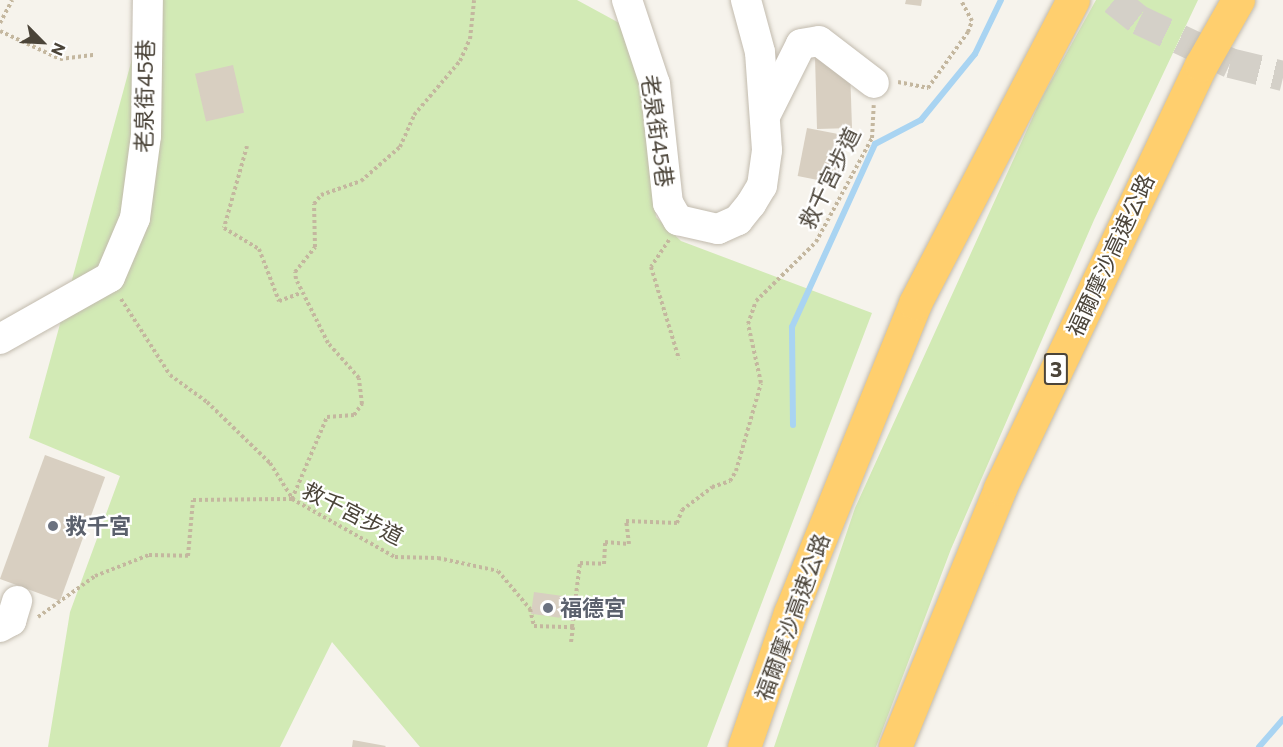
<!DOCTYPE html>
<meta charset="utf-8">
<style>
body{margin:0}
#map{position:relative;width:1283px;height:747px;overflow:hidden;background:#f6f3ec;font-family:Commissioner,"Noto Sans TC",sans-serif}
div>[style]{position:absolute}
.green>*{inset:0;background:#d2eab5}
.stream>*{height:6px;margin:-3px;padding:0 3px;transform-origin:3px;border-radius:3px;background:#a9d4f2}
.building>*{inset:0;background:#d8cfc1;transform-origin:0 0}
.minor-tunnel>*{height:30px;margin-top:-15px;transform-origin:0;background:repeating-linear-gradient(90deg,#d4d0c8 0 30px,transparent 0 45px)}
.path>*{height:4px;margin-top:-2px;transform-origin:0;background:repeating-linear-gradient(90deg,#c4b79f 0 3px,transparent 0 6px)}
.roads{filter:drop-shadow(0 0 2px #c2bbae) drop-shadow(0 0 2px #c2bbae)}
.minor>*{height:30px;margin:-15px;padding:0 15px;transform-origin:15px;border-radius:15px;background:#fff}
.highway>*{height:33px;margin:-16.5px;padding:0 16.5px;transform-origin:16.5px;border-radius:16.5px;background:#ffcf6e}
.dots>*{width:16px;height:16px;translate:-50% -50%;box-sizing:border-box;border:3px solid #fff;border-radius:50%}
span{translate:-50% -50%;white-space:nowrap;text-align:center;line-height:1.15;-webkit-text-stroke:4.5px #fff;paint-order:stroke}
.shield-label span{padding:2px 4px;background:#fff;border:2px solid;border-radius:4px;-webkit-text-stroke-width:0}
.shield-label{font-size:21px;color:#4b4439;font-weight:700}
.street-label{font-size:22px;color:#4b4439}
.worship-label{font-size:22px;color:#5b616d;font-weight:700}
.left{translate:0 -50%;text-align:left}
.north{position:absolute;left:12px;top:12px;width:60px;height:60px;-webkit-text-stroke:4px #fff;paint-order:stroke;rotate:114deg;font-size:16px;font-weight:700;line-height:24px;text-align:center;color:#4b4439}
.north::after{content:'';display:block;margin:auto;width:21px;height:27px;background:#4b4439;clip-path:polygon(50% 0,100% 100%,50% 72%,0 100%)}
</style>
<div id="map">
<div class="green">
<div style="clip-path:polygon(148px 0,577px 0,634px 31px,656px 217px,681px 241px,872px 313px,707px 747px,420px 747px,332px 642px,280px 747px,48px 747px,70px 612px,120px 476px,29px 438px)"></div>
<div style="clip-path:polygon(1096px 0,1198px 0,1094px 220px,951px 549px,876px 747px,774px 747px,855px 508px,1041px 99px)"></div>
</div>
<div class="stream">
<div style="left:793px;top:425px;width:98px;rotate:-90.6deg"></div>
<div style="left:792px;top:327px;width:201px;rotate:-65.6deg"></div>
<div style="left:875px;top:144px;width:52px;rotate:-27.6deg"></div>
<div style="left:921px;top:120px;width:85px;rotate:-50.7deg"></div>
<div style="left:975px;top:54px;width:60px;rotate:-64.3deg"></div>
<div style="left:1259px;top:747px;width:37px;rotate:-49deg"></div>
</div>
<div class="building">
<div style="clip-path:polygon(906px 0,922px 0,921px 6px,905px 4px)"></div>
<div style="clip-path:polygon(834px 56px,850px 68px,852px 128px,817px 129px,815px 57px)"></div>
<div style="left:233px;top:65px;width:49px;height:39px;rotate:77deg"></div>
<div style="left:807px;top:128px;width:41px;height:49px;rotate:11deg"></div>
<div style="left:45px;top:455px;width:64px;height:132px;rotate:20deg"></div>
<div style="left:534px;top:592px;width:29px;height:22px;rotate:8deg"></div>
<div style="clip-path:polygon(353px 740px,386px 746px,385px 747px,352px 747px)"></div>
</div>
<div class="minor-tunnel">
<div style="left:1114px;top:0;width:32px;rotate:39deg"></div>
<div style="left:1139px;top:20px;width:101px;rotate:25.3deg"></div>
<div style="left:1230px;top:63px;width:55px;rotate:13.8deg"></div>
</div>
<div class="path">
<div style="left:0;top:23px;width:26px;rotate:-62deg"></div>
<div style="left:0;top:31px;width:66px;rotate:25deg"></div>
<div style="left:60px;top:59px;width:35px;rotate:-7deg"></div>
<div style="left:898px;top:82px;width:31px;rotate:11deg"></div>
<div style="left:928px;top:88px;width:69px;rotate:-54.5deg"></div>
<div style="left:968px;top:32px;width:12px;rotate:-70deg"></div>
<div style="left:972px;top:21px;width:24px;rotate:-118deg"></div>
<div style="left:247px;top:146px;width:85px;rotate:105.7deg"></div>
<div style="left:224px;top:228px;width:41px;rotate:31deg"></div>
<div style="left:259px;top:249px;width:56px;rotate:69deg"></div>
<div style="left:279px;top:301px;width:23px;rotate:-20deg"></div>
<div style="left:669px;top:240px;width:32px;rotate:124deg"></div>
<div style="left:651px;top:267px;width:96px;rotate:73.1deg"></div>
<div style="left:121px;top:299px;width:90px;rotate:57.2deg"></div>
<div style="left:170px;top:375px;width:46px;rotate:36.1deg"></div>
<div style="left:207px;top:402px;width:88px;rotate:44.1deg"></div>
<div style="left:270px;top:463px;width:41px;rotate:57.8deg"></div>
<div style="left:292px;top:499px;width:89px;rotate:-66.9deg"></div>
<div style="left:327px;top:417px;width:27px;rotate:-4deg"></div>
<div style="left:354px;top:415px;width:14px;rotate:-54deg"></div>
<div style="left:362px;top:404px;width:26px;rotate:-97deg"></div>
<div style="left:359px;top:378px;width:47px;rotate:-131.5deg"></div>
<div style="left:328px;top:343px;width:72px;rotate:-116.6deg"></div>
<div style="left:296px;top:279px;width:7px;rotate:-98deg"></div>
<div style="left:295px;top:272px;width:32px;rotate:-51deg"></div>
<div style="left:315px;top:247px;width:43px;rotate:-91.3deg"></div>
<div style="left:314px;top:204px;width:11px;rotate:-52deg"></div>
<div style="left:321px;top:195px;width:42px;rotate:-19.3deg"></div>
<div style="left:361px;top:181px;width:52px;rotate:-41.1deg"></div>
<div style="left:400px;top:147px;width:35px;rotate:-66deg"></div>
<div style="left:414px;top:115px;width:71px;rotate:-49.6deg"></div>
<div style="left:460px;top:61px;width:24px;rotate:-66deg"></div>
<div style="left:470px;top:39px;width:39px;rotate:-84deg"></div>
<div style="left:38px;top:617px;width:70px;rotate:-35.7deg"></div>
<div style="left:95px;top:576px;width:58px;rotate:-21.3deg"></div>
<div style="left:149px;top:555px;width:39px;rotate:1deg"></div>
<div style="left:188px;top:556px;width:56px;rotate:-84.9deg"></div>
<div style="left:193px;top:500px;width:99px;rotate:-0.6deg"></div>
<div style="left:292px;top:499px;width:118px;rotate:29.4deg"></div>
<div style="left:395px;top:557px;width:43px;rotate:1.3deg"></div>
<div style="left:438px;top:558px;width:61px;rotate:12.2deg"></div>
<div style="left:498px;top:571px;width:50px;rotate:49.9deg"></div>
<div style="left:530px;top:609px;width:17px;rotate:77deg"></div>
<div style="left:534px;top:626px;width:38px;rotate:2deg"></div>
<div style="left:572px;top:627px;width:64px;rotate:-82.9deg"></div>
<div style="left:580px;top:563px;width:24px;rotate:2deg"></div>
<div style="left:604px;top:564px;width:22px;rotate:-87deg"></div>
<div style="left:605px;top:542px;width:24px;rotate:5deg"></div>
<div style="left:629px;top:544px;width:23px;rotate:-97deg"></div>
<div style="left:626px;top:521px;width:51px;rotate:2.2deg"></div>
<div style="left:677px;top:523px;width:14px;rotate:-69deg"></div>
<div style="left:682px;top:510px;width:38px;rotate:-37deg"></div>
<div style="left:712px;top:487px;width:19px;rotate:-18deg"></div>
<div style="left:730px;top:481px;width:12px;rotate:-59deg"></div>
<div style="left:736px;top:471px;width:91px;rotate:-74.1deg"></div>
<div style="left:761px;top:383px;width:60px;rotate:-102.4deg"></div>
<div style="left:748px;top:324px;width:24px;rotate:-71deg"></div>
<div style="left:756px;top:301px;width:84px;rotate:-44.5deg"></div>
<div style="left:816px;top:242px;width:118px;rotate:-61.7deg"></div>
<div style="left:872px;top:138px;width:33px;rotate:-87deg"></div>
<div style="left:571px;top:642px;width:15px;rotate:-82deg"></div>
</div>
<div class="roads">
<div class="minor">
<div style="left:627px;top:0;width:89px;rotate:71.6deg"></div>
<div style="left:655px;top:84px;width:120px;rotate:83.8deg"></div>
<div style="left:668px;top:203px;width:20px;rotate:60deg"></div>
<div style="left:678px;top:220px;width:41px;rotate:12.7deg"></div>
<div style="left:718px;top:229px;width:22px;rotate:-24deg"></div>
<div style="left:738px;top:220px;width:21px;rotate:-51deg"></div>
<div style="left:751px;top:204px;width:21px;rotate:-59deg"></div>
<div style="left:762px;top:186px;width:36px;rotate:-82deg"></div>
<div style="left:767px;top:150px;width:98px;rotate:-94.1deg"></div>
<div style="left:760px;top:52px;width:54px;rotate:-105.1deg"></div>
<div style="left:765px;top:116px;width:80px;rotate:-63.4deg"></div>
<div style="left:801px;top:44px;width:18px;rotate:-9deg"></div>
<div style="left:819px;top:41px;width:69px;rotate:37.4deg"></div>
<div style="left:0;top:339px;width:126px;rotate:-29.4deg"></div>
<div style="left:110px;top:277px;width:64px;rotate:-67deg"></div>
<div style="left:135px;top:218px;width:83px;rotate:-82.4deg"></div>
<div style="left:146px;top:136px;width:136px;rotate:-89.2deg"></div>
<div style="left:0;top:627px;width:13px;rotate:-29deg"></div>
<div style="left:11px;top:621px;width:21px;rotate:-73deg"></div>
</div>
<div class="highway">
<div style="left:744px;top:747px;width:142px;rotate:-71.1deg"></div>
<div style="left:790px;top:613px;width:334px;rotate:-68deg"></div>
<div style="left:915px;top:303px;width:342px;rotate:-62.5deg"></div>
<div style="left:895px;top:747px;width:279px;rotate:-67.9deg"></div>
<div style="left:1000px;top:488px;width:468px;rotate:-64.6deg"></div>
<div style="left:1201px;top:65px;width:75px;rotate:-60.4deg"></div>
</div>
</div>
<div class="dots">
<div style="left:53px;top:526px;background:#6b7280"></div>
<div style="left:548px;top:608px;background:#6b7280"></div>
</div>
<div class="shield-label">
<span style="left:1056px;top:369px">3</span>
</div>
<div class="street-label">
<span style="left:144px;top:96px;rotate:-89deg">老泉街45巷</span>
<span style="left:658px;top:131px;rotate:82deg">老泉街45巷</span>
<span style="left:829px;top:178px;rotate:-64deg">救千宮步道</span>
<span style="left:1110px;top:255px;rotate:-65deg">福爾摩沙高速公路</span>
<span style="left:353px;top:513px;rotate:27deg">救千宮步道</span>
<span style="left:792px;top:617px;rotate:-70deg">福爾摩沙高速公路</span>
</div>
<div class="worship-label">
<span class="left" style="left:65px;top:526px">救千宮</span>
<span class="left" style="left:560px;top:608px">福德宮</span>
</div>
<div class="north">N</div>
</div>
